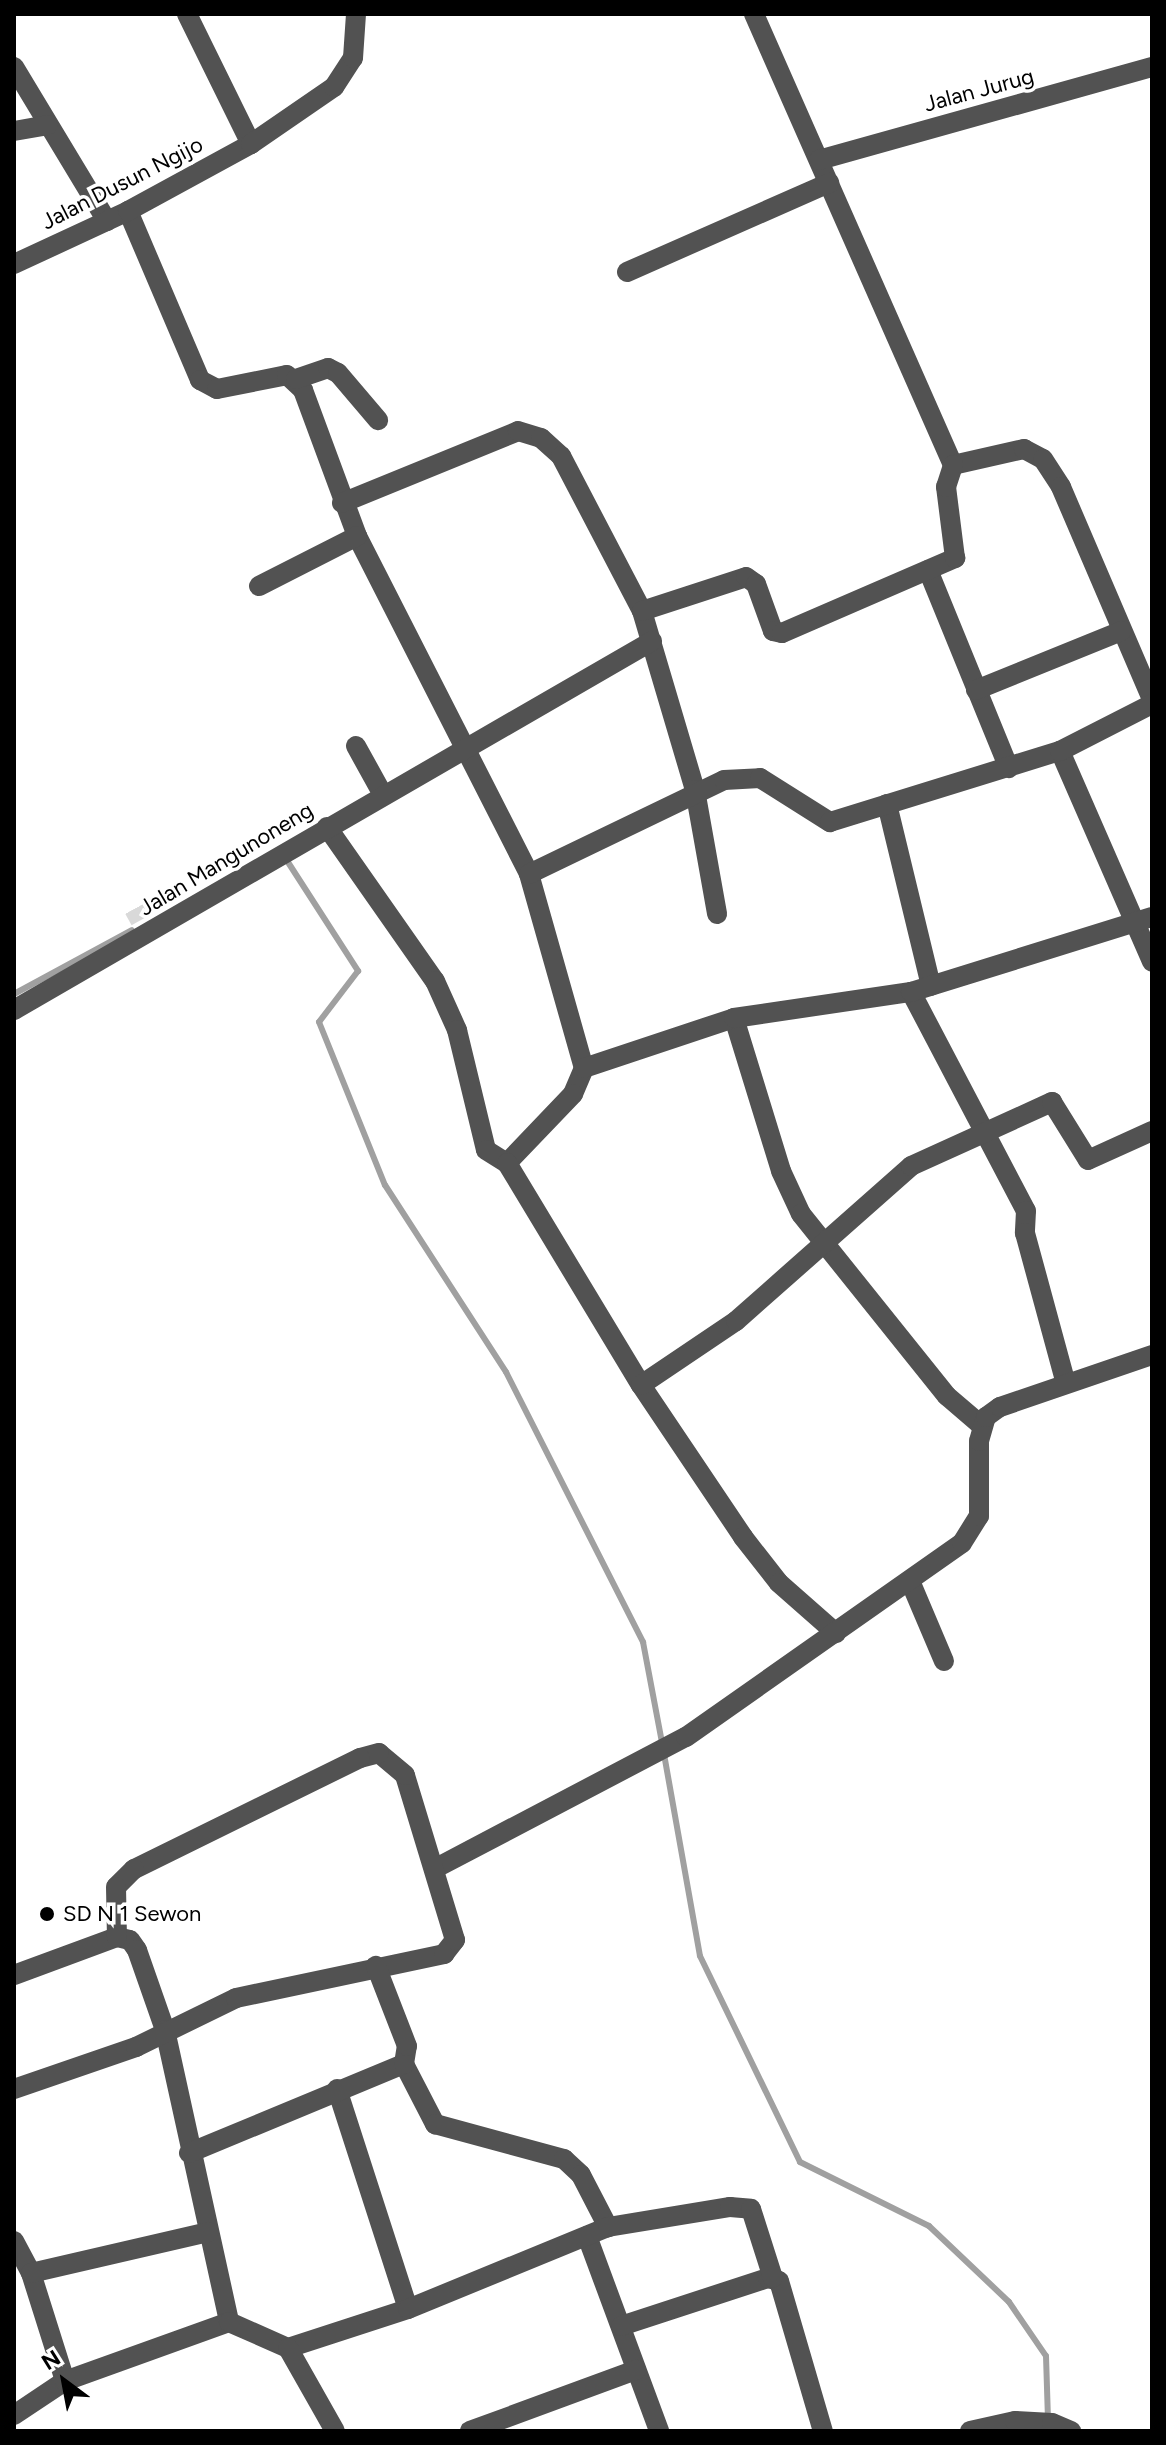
<!DOCTYPE html>
<style>
body{margin:0}
#map{position:relative;width:1166px;height:2445px;overflow:hidden;background:#fff;font-family:Figtree,sans-serif}
div>[style]{position:absolute}
.stream>*{height:6px;margin:-3px;padding:0 3px;transform-origin:3px;border-radius:3px;background:#a0a0a0}
.minor-tunnel>*{height:20px;margin-top:-10px;transform-origin:0;background:repeating-linear-gradient(90deg,#d9d9d9 0 20px,transparent 0 30px)}
.minor>*{height:20px;margin:-10px;padding:0 10px;transform-origin:10px;border-radius:10px;background:#525252}
.dots>*{width:22px;height:22px;translate:-50% -50%;box-sizing:border-box;border:4px solid #fff;border-radius:50%}
span{translate:-50% -50%;white-space:nowrap;text-align:center;line-height:1.15;-webkit-text-stroke:7px #fff;paint-order:stroke}
.street-label{font-size:22px;color:#000}
.poi-label{font-size:22px;color:#000}
.left{translate:0 -50%;text-align:left}
.frame{position:absolute;inset:0;border:16px solid #000;pointer-events:none}
.north{position:absolute;left:24px;top:2341px;width:80px;height:80px;-webkit-text-stroke:6px #fff;paint-order:stroke;rotate:328deg;font-size:22px;font-weight:700;line-height:32px;text-align:center;color:#000}
.north::after{content:'';display:block;margin:auto;width:28px;height:36px;background:#000;clip-path:polygon(50% 0,100% 100%,50% 72%,0 100%)}
</style>
<div id="map">
<div class="stream">
<div style="left:284px;top:856px;width:137px;rotate:57.2deg"></div>
<div style="left:358px;top:971px;width:64px;rotate:127.4deg"></div>
<div style="left:319px;top:1022px;width:176px;rotate:68deg"></div>
<div style="left:385px;top:1185px;width:223px;rotate:57.1deg"></div>
<div style="left:506px;top:1372px;width:303px;rotate:63.1deg"></div>
<div style="left:643px;top:1642px;width:103px;rotate:79.3deg"></div>
<div style="left:14px;top:994px;width:134px;rotate:-28.5deg"></div>
<div style="left:664px;top:1754px;width:205px;rotate:79.9deg"></div>
<div style="left:700px;top:1956px;width:229px;rotate:64.1deg"></div>
<div style="left:800px;top:2162px;width:144px;rotate:26.4deg"></div>
<div style="left:929px;top:2226px;width:110px;rotate:43.5deg"></div>
<div style="left:1009px;top:2302px;width:65px;rotate:55.6deg"></div>
<div style="left:1046px;top:2356px;width:63px;rotate:88.2deg"></div>
</div>
<div class="minor-tunnel">
<div style="left:134px;top:909px;width:13px;rotate:61deg"></div>
</div>
<div class="minor">
<div style="left:187px;top:14px;width:145px;rotate:63.8deg"></div>
<div style="left:754px;top:14px;width:493px;rotate:66.2deg"></div>
<div style="left:953px;top:465px;width:73px;rotate:-12.7deg"></div>
<div style="left:1024px;top:449px;width:21px;rotate:28deg"></div>
<div style="left:1043px;top:459px;width:33px;rotate:57deg"></div>
<div style="left:1061px;top:487px;width:231px;rotate:66.8deg"></div>
<div style="left:14px;top:67px;width:180px;rotate:58.9deg"></div>
<div style="left:14px;top:131px;width:34px;rotate:-10deg"></div>
<div style="left:819px;top:160px;width:346px;rotate:-15.6deg"></div>
<div style="left:128px;top:211px;width:184px;rotate:66.9deg"></div>
<div style="left:200px;top:380px;width:19px;rotate:28deg"></div>
<div style="left:217px;top:389px;width:71px;rotate:-11.3deg"></div>
<div style="left:287px;top:375px;width:22px;rotate:43deg"></div>
<div style="left:303px;top:390px;width:156px;rotate:69.7deg"></div>
<div style="left:357px;top:536px;width:379px;rotate:63deg"></div>
<div style="left:529px;top:874px;width:202px;rotate:74.2deg"></div>
<div style="left:584px;top:1068px;width:28px;rotate:113deg"></div>
<div style="left:573px;top:1094px;width:95px;rotate:133.7deg"></div>
<div style="left:14px;top:264px;width:126px;rotate:-24.9deg"></div>
<div style="left:128px;top:211px;width:140px;rotate:-28.6deg"></div>
<div style="left:251px;top:144px;width:101px;rotate:-34.5deg"></div>
<div style="left:334px;top:87px;width:35px;rotate:-57deg"></div>
<div style="left:353px;top:58px;width:44px;rotate:-86.1deg"></div>
<div style="left:627px;top:272px;width:221px;rotate:-23.8deg"></div>
<div style="left:296px;top:379px;width:34px;rotate:-19deg"></div>
<div style="left:328px;top:368px;width:11px;rotate:27deg"></div>
<div style="left:338px;top:373px;width:62px;rotate:49.6deg"></div>
<div style="left:342px;top:503px;width:190px;rotate:-22.2deg"></div>
<div style="left:518px;top:431px;width:24px;rotate:17deg"></div>
<div style="left:541px;top:438px;width:27px;rotate:42deg"></div>
<div style="left:561px;top:456px;width:175px;rotate:62.4deg"></div>
<div style="left:642px;top:611px;width:187px;rotate:73.5deg"></div>
<div style="left:695px;top:790px;width:126px;rotate:79.9deg"></div>
<div style="left:928px;top:570px;width:214px;rotate:67.8deg"></div>
<div style="left:259px;top:586px;width:110px;rotate:-27deg"></div>
<div style="left:642px;top:611px;width:109px;rotate:-18.1deg"></div>
<div style="left:746px;top:577px;width:12px;rotate:35deg"></div>
<div style="left:756px;top:584px;width:50px;rotate:70.1deg"></div>
<div style="left:773px;top:631px;width:9px;rotate:13deg"></div>
<div style="left:782px;top:633px;width:189px;rotate:-23.4deg"></div>
<div style="left:955px;top:558px;width:72px;rotate:-97.2deg"></div>
<div style="left:946px;top:487px;width:23px;rotate:-72deg"></div>
<div style="left:976px;top:690px;width:157px;rotate:-22.1deg"></div>
<div style="left:356px;top:746px;width:56px;rotate:61.1deg"></div>
<div style="left:1060px;top:751px;width:230px;rotate:66.4deg"></div>
<div style="left:887px;top:804px;width:187px;rotate:76.4deg"></div>
<div style="left:327px;top:827px;width:188px;rotate:55deg"></div>
<div style="left:435px;top:981px;width:54px;rotate:65.8deg"></div>
<div style="left:457px;top:1030px;width:123px;rotate:76.4deg"></div>
<div style="left:486px;top:1150px;width:25px;rotate:32deg"></div>
<div style="left:507px;top:1163px;width:259px;rotate:58.9deg"></div>
<div style="left:641px;top:1385px;width:183px;rotate:56.1deg"></div>
<div style="left:743px;top:1537px;width:58px;rotate:52deg"></div>
<div style="left:779px;top:1583px;width:76px;rotate:41.3deg"></div>
<div style="left:529px;top:874px;width:216px;rotate:-25.7deg"></div>
<div style="left:724px;top:780px;width:36px;rotate:-3deg"></div>
<div style="left:760px;top:778px;width:83px;rotate:32.2deg"></div>
<div style="left:830px;top:822px;width:241px;rotate:-17.2deg"></div>
<div style="left:1060px;top:751px;width:103px;rotate:-27.1deg"></div>
<div style="left:911px;top:992px;width:247px;rotate:62.3deg"></div>
<div style="left:1026px;top:1211px;width:22px;rotate:93deg"></div>
<div style="left:1025px;top:1233px;width:156px;rotate:74.8deg"></div>
<div style="left:14px;top:1010px;width:737px;rotate:-30.04deg"></div>
<div style="left:734px;top:1018px;width:160px;rotate:72.9deg"></div>
<div style="left:781px;top:1171px;width:47px;rotate:65.1deg"></div>
<div style="left:801px;top:1214px;width:233px;rotate:51.3deg"></div>
<div style="left:947px;top:1396px;width:46px;rotate:40.6deg"></div>
<div style="left:584px;top:1068px;width:158px;rotate:-18.4deg"></div>
<div style="left:734px;top:1018px;width:179px;rotate:-8.4deg"></div>
<div style="left:911px;top:992px;width:252px;rotate:-17.3deg"></div>
<div style="left:641px;top:1385px;width:115px;rotate:-34deg"></div>
<div style="left:736px;top:1321px;width:234px;rotate:-41.5deg"></div>
<div style="left:911px;top:1166px;width:155px;rotate:-24.4deg"></div>
<div style="left:1052px;top:1102px;width:68px;rotate:58.2deg"></div>
<div style="left:1088px;top:1160px;width:70px;rotate:-24.4deg"></div>
<div style="left:910px;top:1581px;width:87px;rotate:67deg"></div>
<div style="left:436px;top:1868px;width:282px;rotate:-27.7deg"></div>
<div style="left:686px;top:1737px;width:337px;rotate:-35.1deg"></div>
<div style="left:962px;top:1543px;width:32px;rotate:-58deg"></div>
<div style="left:979px;top:1516px;width:75px;rotate:-90deg"></div>
<div style="left:979px;top:1441px;width:25px;rotate:-74deg"></div>
<div style="left:986px;top:1417px;width:17px;rotate:-36deg"></div>
<div style="left:1000px;top:1407px;width:161px;rotate:-18.9deg"></div>
<div style="left:14px;top:1975px;width:110px;rotate:-20.3deg"></div>
<div style="left:117px;top:1937px;width:13px;rotate:13deg"></div>
<div style="left:130px;top:1940px;width:12px;rotate:55deg"></div>
<div style="left:137px;top:1950px;width:85px;rotate:70.7deg"></div>
<div style="left:165px;top:2030px;width:299px;rotate:77.6deg"></div>
<div style="left:404px;top:2064px;width:68px;rotate:62.7deg"></div>
<div style="left:435px;top:2124px;width:134px;rotate:15.2deg"></div>
<div style="left:564px;top:2159px;width:23px;rotate:43deg"></div>
<div style="left:581px;top:2175px;width:59px;rotate:62.6deg"></div>
<div style="left:14px;top:2089px;width:129px;rotate:-19deg"></div>
<div style="left:136px;top:2047px;width:111px;rotate:-26.1deg"></div>
<div style="left:236px;top:1998px;width:213px;rotate:-11.9deg"></div>
<div style="left:444px;top:1954px;width:18px;rotate:-52deg"></div>
<div style="left:455px;top:1940px;width:172px;rotate:-106.9deg"></div>
<div style="left:405px;top:1775px;width:34px;rotate:-140deg"></div>
<div style="left:379px;top:1753px;width:20px;rotate:165deg"></div>
<div style="left:360px;top:1758px;width:252px;rotate:153.8deg"></div>
<div style="left:134px;top:1869px;width:25px;rotate:135deg"></div>
<div style="left:116px;top:1887px;width:50px;rotate:88.9deg"></div>
<div style="left:337px;top:2089px;width:231px;rotate:72.1deg"></div>
<div style="left:189px;top:2153px;width:233px;rotate:-22.5deg"></div>
<div style="left:404px;top:2064px;width:18px;rotate:-81deg"></div>
<div style="left:407px;top:2046px;width:86px;rotate:-111.2deg"></div>
<div style="left:587px;top:2236px;width:208px;rotate:69.7deg"></div>
<div style="left:14px;top:2241px;width:36px;rotate:62deg"></div>
<div style="left:31px;top:2273px;width:113px;rotate:72.5deg"></div>
<div style="left:31px;top:2273px;width:182px;rotate:-13deg"></div>
<div style="left:621px;top:2326px;width:155px;rotate:-18.1deg"></div>
<div style="left:768px;top:2278px;width:11px;rotate:15deg"></div>
<div style="left:779px;top:2281px;width:156px;rotate:73.7deg"></div>
<div style="left:288px;top:2348px;width:126px;rotate:-18deg"></div>
<div style="left:408px;top:2309px;width:216px;rotate:-22.3deg"></div>
<div style="left:608px;top:2227px;width:124px;rotate:-9.3deg"></div>
<div style="left:730px;top:2207px;width:21px;rotate:5deg"></div>
<div style="left:751px;top:2209px;width:72px;rotate:72.3deg"></div>
<div style="left:14px;top:2415px;width:61px;rotate:-33.7deg"></div>
<div style="left:65px;top:2381px;width:174px;rotate:-19.8deg"></div>
<div style="left:229px;top:2322px;width:64px;rotate:23.8deg"></div>
<div style="left:288px;top:2348px;width:95px;rotate:60.5deg"></div>
<div style="left:470px;top:2431px;width:177px;rotate:-20.2deg"></div>
<div style="left:970px;top:2431px;width:46px;rotate:-12.5deg"></div>
<div style="left:1015px;top:2421px;width:37px;rotate:3deg"></div>
<div style="left:1052px;top:2423px;width:21px;rotate:23deg"></div>
</div>
<div class="dots">
<div style="left:47px;top:1914px;background:#000"></div>
</div>
<div class="street-label">
<span style="left:979px;top:90px;rotate:-15deg">Jalan Jurug</span>
<span style="left:122px;top:183px;rotate:-27deg">Jalan Dusun Ngijo</span>
<span style="left:226px;top:859px;rotate:-31deg">Jalan Mangunoneng</span>
</div>
<div class="poi-label">
<span class="left" style="left:63px;top:1914px">SD N 1 Sewon</span>
</div>
<div class="frame"></div>
<div class="north">N</div>
</div>
